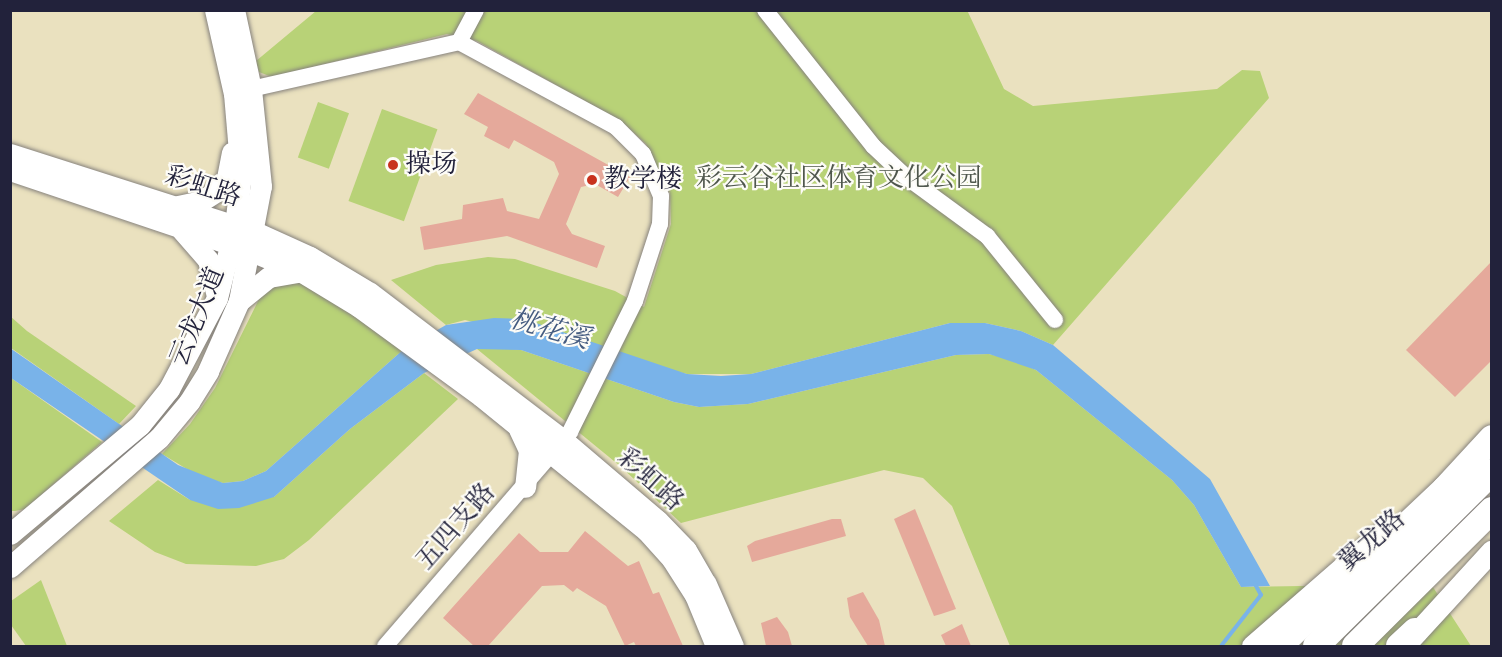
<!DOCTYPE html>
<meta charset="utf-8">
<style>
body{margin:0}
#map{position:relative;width:1502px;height:657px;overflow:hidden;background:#eae1bf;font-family:"IM FELL Double Pica","Noto Serif SC",serif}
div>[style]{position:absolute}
.green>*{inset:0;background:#b8d277;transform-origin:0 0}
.water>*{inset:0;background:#79b3e9}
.stream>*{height:4px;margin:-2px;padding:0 2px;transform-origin:2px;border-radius:2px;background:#79b3e9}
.building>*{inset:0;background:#e5a99b}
.roads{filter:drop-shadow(0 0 2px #86827d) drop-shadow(0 0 2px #86827d)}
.minor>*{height:16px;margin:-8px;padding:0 8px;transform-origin:8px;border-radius:8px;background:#fff}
.major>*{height:21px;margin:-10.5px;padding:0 10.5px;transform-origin:10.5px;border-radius:10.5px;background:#fff}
.highway>*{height:26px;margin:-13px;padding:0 13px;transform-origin:13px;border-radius:13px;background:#fff}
.dots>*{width:16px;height:16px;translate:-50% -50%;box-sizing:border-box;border:3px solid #fdfcf7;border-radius:50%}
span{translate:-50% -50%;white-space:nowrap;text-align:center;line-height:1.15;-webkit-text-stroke:4.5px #fdfcf7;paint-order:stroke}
.poi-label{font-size:26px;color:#22223b}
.left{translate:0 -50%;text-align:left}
.park-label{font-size:26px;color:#4f574d}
.street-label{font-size:26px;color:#22223b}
.water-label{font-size:27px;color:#455c81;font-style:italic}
.frame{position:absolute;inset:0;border:12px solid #22223b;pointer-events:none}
</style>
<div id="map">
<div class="green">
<div style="clip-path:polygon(967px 10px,1004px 89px,1033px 106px,1217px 89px,1242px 70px,1260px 71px,1269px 98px,1053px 345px,1021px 331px,985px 323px,950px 323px,751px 374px,687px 374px,465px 320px,446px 325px,391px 280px,436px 265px,488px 257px,515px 259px,615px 291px,644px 307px,671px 224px,670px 193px,646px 144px,621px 121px,477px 41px,447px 34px,272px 77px,259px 72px,256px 61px,316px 11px)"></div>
<div style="left:318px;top:102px;width:33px;height:59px;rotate:20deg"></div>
<div style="left:382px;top:109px;width:59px;height:98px;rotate:20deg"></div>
<div style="clip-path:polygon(295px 278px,354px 313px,404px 349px,266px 471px,243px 481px,223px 483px,200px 477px,162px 454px,190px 424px,215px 388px,264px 289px)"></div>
<div style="clip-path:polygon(10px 316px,27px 331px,136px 406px,119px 424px,11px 348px)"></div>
<div style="clip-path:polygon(496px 347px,521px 350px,674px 402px,699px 407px,748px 404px,956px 355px,989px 354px,1013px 360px,1036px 370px,1172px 480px,1194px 505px,1241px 587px,1431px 584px,1471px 646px,1010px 646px,952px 506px,923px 478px,884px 470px,681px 523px,620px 466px,477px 349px)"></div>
<div style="clip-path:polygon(424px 373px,458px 399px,309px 540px,284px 559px,256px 566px,186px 564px,155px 552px,109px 521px,158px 480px,190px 500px,274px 497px,350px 429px)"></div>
<div style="clip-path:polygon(11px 378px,102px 442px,25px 509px,15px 511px,11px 511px)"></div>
<div style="clip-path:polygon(41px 580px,67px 646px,26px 646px,11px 625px,11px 601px)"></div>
</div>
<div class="water">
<div style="clip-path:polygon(494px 318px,524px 319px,687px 374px,721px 376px,751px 374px,950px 323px,985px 323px,1021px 331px,1053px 345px,1210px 479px,1270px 586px,1241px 587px,1194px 505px,1172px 480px,1036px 370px,989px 354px,956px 355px,748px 404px,699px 407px,674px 402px,521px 350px,477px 349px,424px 373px,350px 429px,274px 497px,239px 508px,218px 509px,190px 500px,11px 378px,10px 348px,178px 465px,223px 483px,243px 481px,266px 471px,404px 349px,446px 325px)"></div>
</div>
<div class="stream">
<div style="left:1221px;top:646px;width:65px;rotate:-51.9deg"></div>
<div style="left:1261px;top:595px;width:13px;rotate:-119deg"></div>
</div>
<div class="building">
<div style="clip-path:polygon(478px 93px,630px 177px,618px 197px,595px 184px,581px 187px,566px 224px,572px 234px,605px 246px,597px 268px,507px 236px,424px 250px,420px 227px,462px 219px,463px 205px,503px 198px,507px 211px,539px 219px,559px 174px,554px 162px,514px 140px,509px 149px,484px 136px,488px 127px,464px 114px)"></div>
<div style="clip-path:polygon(1492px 261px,1492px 360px,1455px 397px,1406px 350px)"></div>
<div style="clip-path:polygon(915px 509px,956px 609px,941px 614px,934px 616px,894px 519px)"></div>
<div style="clip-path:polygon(832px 519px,841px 519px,846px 536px,752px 562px,747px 546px,755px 541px)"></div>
<div style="clip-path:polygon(585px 531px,628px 566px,639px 561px,653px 594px,659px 592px,683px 646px,636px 646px,634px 642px,625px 646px,606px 606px,577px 588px,573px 592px,564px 585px,542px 586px,488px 646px,474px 646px,443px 618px,519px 533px,540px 552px,568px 552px)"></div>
<div style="clip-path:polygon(863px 592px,879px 620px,885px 646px,868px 646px,850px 617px,847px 598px)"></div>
<div style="clip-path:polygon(777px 617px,788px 632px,792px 646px,766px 646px,761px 623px)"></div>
<div style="clip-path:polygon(962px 624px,971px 646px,946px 646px,941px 635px)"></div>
</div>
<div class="roads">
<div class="minor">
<div style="left:765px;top:10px;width:174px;rotate:51.5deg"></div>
<div style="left:873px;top:146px;width:44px;rotate:43.2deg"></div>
<div style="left:905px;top:176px;width:102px;rotate:36.2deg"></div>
<div style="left:987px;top:236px;width:108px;rotate:51deg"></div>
<div style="left:459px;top:42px;width:36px;rotate:-62deg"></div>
<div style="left:251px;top:89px;width:213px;rotate:-12.7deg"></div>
<div style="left:459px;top:42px;width:179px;rotate:28.4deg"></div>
<div style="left:616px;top:127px;width:38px;rotate:45deg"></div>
<div style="left:643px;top:154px;width:46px;rotate:66.8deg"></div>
<div style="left:661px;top:196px;width:28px;rotate:92deg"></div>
<div style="left:660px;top:224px;width:81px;rotate:108deg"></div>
<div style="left:635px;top:301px;width:146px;rotate:116.4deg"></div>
<div style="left:570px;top:432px;width:283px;rotate:130.8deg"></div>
</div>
<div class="major">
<div style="left:10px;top:154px;width:257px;rotate:17.7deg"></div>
<div style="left:255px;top:232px;width:60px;rotate:24.4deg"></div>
<div style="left:310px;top:257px;width:70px;rotate:31deg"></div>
<div style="left:370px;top:293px;width:244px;rotate:37.3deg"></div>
<div style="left:564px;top:441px;width:123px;rotate:40.4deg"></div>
<div style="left:658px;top:521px;width:40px;rotate:46deg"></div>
<div style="left:686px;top:550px;width:39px;rotate:60deg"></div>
<div style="left:706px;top:584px;width:68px;rotate:66.5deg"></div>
<div style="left:10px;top:170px;width:254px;rotate:18.6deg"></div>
<div style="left:251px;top:251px;width:55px;rotate:22.4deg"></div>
<div style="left:302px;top:272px;width:66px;rotate:31.3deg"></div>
<div style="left:358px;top:306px;width:152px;rotate:36.2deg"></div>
<div style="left:481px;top:396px;width:213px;rotate:39.1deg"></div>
<div style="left:646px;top:530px;width:39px;rotate:48deg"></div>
<div style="left:672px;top:559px;width:43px;rotate:57.4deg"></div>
<div style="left:695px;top:595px;width:55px;rotate:67.6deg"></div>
<div style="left:178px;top:206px;width:24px;rotate:-12deg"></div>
<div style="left:201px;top:201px;width:19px;rotate:-32deg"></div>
<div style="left:217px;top:191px;width:16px;rotate:-52deg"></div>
<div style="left:227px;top:178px;width:26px;rotate:-79deg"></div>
<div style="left:182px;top:230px;width:40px;rotate:49deg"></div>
<div style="left:208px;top:260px;width:34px;rotate:76deg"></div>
<div style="left:239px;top:301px;width:38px;rotate:-39deg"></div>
<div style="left:269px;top:277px;width:29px;rotate:-10deg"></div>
<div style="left:519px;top:429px;width:23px;rotate:65deg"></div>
<div style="left:529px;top:450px;width:37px;rotate:96deg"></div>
<div style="left:10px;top:534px;width:170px;rotate:-40deg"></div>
<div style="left:140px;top:425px;width:46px;rotate:-51.1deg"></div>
<div style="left:169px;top:389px;width:103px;rotate:-62.2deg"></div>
<div style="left:217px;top:298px;width:74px;rotate:-76deg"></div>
<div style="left:235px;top:226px;width:51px;rotate:-83.3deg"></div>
<div style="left:241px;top:175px;width:81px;rotate:-94.9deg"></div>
<div style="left:234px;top:94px;width:86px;rotate:-102.7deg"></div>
<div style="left:10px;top:567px;width:197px;rotate:-40.9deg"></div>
<div style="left:159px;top:438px;width:47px;rotate:-50.2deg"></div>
<div style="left:189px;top:402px;width:36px;rotate:-58deg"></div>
<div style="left:208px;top:371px;width:77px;rotate:-66.1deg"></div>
<div style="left:239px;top:301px;width:117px;rotate:-79.2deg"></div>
<div style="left:261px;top:186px;width:98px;rotate:-95.9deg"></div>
<div style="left:251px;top:89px;width:81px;rotate:-102.1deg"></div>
<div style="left:1406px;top:644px;width:127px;rotate:-47.5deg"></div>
<div style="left:1252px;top:646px;width:176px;rotate:-41.1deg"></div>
</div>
<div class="highway">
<div style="left:1279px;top:646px;width:228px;rotate:-43.4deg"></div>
<div style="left:1445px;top:489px;width:69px;rotate:-47.3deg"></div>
<div style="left:1316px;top:646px;width:247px;rotate:-44.7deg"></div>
<div style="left:1355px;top:646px;width:193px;rotate:-44.8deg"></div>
<div style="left:1399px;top:646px;width:22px;rotate:-43deg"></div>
</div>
</div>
<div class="dots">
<div style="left:393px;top:165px;background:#c8321e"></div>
<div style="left:592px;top:180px;background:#c8321e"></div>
</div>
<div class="poi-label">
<span class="left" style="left:405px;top:165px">操场</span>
<span class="left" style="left:604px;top:180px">教学楼</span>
</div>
<div class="park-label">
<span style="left:839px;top:179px">彩云谷社区体育文化公园</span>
</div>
<div class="street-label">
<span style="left:203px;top:187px;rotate:18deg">彩虹路</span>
<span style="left:198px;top:317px;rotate:-68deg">云龙大道</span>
<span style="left:650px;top:480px;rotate:42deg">彩虹路</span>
<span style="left:456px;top:527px;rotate:-49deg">五四支路</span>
<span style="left:1372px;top:541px;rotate:-41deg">翼龙路</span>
</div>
<div class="water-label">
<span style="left:550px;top:329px;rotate:16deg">桃花溪</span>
</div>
<div class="frame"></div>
</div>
